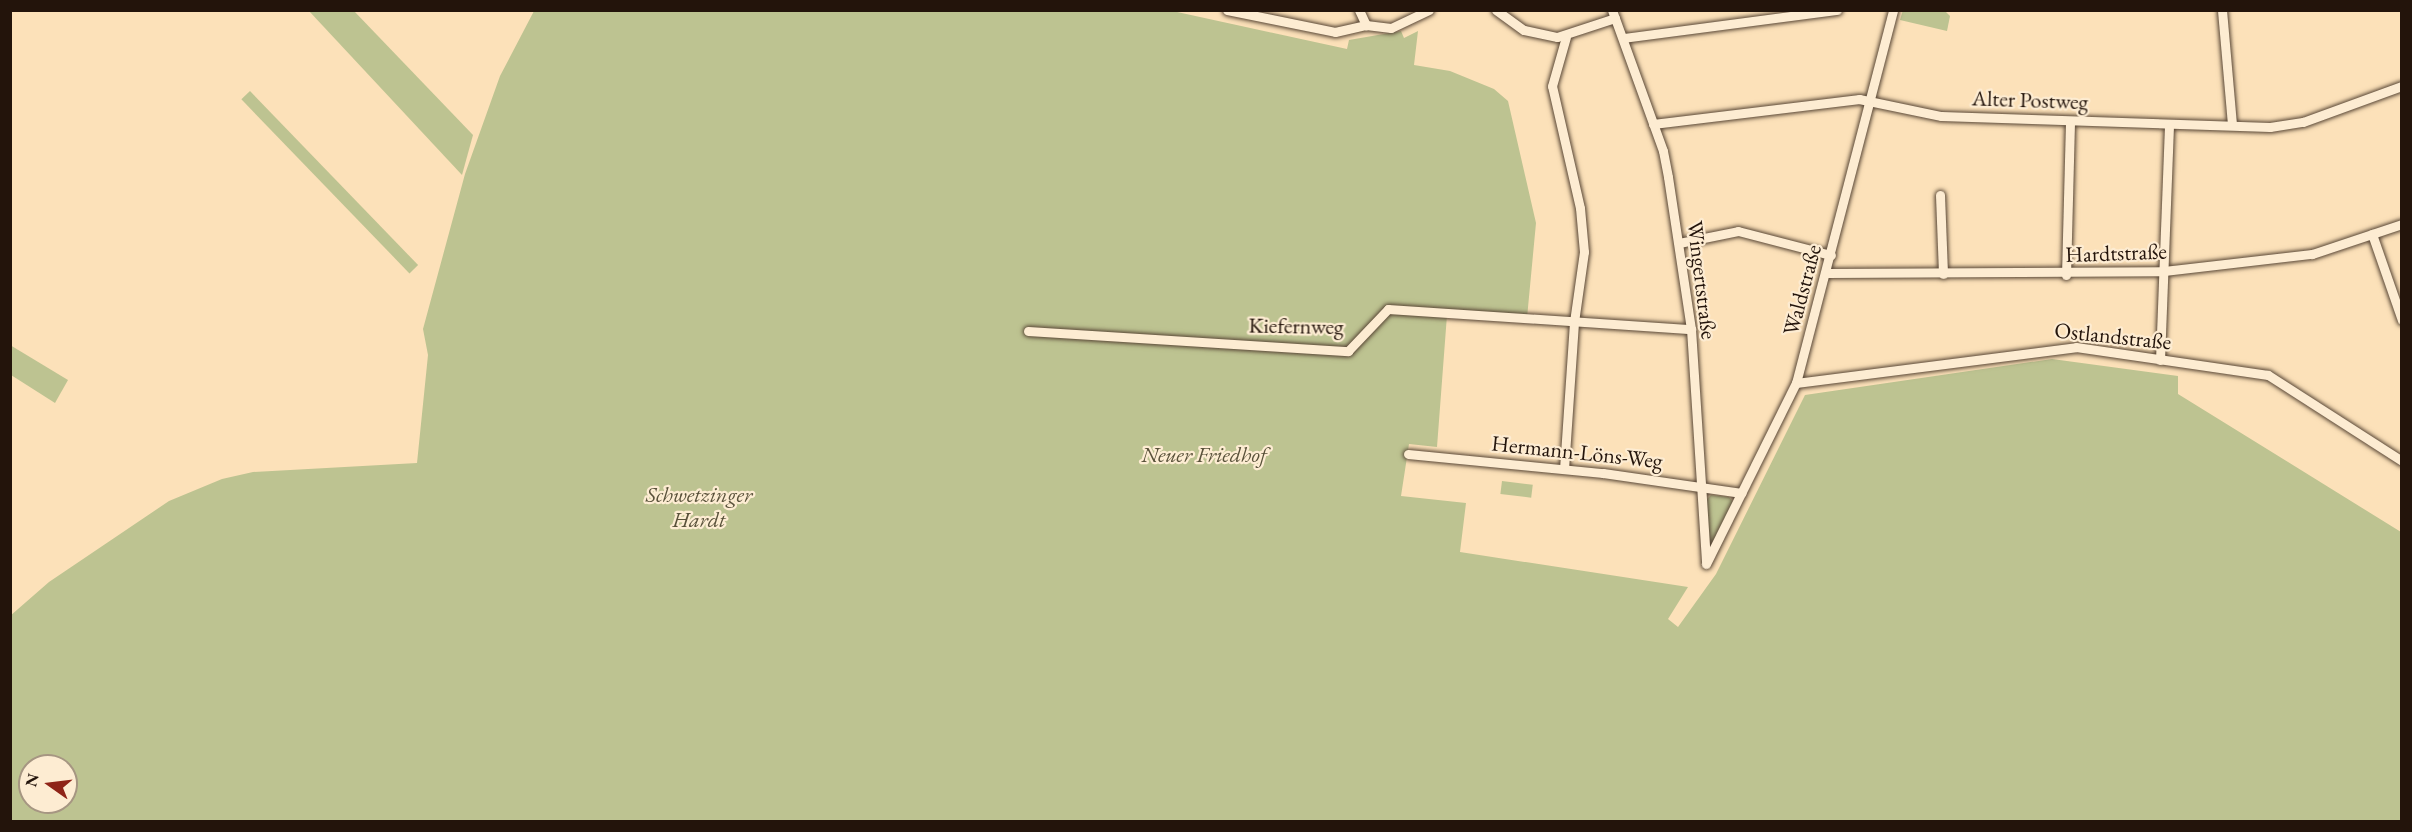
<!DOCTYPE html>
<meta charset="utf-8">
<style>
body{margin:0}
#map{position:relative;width:2412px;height:832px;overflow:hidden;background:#fce1b9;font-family:"EB Garamond",serif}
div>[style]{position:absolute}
.green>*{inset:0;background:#bdc391;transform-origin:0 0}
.roads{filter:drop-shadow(0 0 2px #594736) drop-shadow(0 0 2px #594736)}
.minor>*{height:9px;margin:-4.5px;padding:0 4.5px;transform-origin:4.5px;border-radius:4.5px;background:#fdecd2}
span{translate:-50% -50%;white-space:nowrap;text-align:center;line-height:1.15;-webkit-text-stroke:4.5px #fdecd2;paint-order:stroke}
.street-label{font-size:22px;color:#23140b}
.park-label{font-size:22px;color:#59513a;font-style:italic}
.frame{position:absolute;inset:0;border:12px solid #23140b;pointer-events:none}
.north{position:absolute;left:18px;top:754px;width:60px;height:60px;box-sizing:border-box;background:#fdecd2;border:2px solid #a69682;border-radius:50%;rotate:284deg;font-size:16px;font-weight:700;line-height:24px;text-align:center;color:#23140b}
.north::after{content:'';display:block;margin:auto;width:21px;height:27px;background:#8f2418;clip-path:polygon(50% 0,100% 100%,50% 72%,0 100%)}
</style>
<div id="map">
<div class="green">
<div style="clip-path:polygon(evenodd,1168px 10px,1347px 49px,1349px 40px,1401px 31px,1404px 38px,1418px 31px,1414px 65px,1450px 71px,1494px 89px,1508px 101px,1536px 223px,1527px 318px,1447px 315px,1437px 447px,1409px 444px,1401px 496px,1466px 503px,1460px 552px,1688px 587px,1668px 619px,1678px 627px,1716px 574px,1805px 395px,2052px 359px,2178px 376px,2178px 394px,2401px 532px,2401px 821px,11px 821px,10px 616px,49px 582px,169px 501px,222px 479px,253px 472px,417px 463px,428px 355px,423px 329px,465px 174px,500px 76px,534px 11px,1168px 10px,30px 766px,66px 766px,66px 802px,30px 802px,30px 766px)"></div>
<div style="clip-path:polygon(1903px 10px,1945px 11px,1950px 16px,1947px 31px,1900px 20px)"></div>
<div style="clip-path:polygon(309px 11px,354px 11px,473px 135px,462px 175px)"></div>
<div style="left:250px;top:91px;width:242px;height:12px;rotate:46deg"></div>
<div style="clip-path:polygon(10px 345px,68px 380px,55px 403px,11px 375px)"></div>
<div style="left:1502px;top:481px;width:31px;height:13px;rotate:7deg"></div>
<div style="clip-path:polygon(1711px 495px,1729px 497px,1733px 502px,1709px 550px,1706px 500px)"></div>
</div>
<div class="roads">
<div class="minor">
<div style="left:1227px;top:10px;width:110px;rotate:11.5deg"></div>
<div style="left:1335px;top:32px;width:32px;rotate:-13deg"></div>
<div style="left:1366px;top:25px;width:25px;rotate:7deg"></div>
<div style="left:1391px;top:28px;width:42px;rotate:-25.3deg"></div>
<div style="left:1359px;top:10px;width:17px;rotate:65deg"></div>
<div style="left:1496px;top:10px;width:34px;rotate:36deg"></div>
<div style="left:1524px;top:30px;width:34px;rotate:12deg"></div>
<div style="left:1557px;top:37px;width:61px;rotate:-18.1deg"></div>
<div style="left:1612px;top:10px;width:150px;rotate:70.1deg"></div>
<div style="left:1663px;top:151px;width:26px;rotate:79deg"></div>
<div style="left:1668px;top:177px;width:154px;rotate:81.4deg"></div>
<div style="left:1691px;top:329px;width:234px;rotate:86.3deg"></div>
<div style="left:2222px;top:10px;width:115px;rotate:85deg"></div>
<div style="left:1623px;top:38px;width:216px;rotate:-7.5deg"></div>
<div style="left:1653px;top:124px;width:208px;rotate:-6.9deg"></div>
<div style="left:1859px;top:99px;width:84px;rotate:11.7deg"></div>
<div style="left:1941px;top:116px;width:329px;rotate:1.9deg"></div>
<div style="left:2270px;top:127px;width:33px;rotate:-9deg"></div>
<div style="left:2303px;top:122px;width:105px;rotate:-20deg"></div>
<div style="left:1940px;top:195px;width:79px;rotate:87.8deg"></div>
<div style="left:2372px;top:234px;width:91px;rotate:70.8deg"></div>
<div style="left:1679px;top:243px;width:60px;rotate:-11.5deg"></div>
<div style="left:1738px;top:231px;width:96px;rotate:14.5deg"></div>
<div style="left:1827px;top:273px;width:337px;rotate:-0.3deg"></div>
<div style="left:2164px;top:271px;width:149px;rotate:-6.6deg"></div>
<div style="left:2312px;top:254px;width:95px;rotate:-18.4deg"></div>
<div style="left:2066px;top:275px;width:154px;rotate:-88.5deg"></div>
<div style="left:1028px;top:331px;width:321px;rotate:3.6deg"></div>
<div style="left:1348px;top:351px;width:58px;rotate:-46.4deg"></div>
<div style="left:1388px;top:309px;width:304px;rotate:3.8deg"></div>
<div style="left:2160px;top:360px;width:236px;rotate:-87.8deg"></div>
<div style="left:1796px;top:383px;width:282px;rotate:-7.3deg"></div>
<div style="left:2076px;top:347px;width:194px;rotate:8.3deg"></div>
<div style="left:2268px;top:375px;width:159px;rotate:32.7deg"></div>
<div style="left:1408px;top:454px;width:196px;rotate:5.6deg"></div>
<div style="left:1603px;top:473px;width:140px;rotate:8.2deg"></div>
<div style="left:1564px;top:469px;width:147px;rotate:-86.1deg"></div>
<div style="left:1574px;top:322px;width:71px;rotate:-81.9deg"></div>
<div style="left:1584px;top:252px;width:44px;rotate:-95.2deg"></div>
<div style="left:1580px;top:208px;width:125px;rotate:-102.9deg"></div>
<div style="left:1552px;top:86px;width:51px;rotate:-74.1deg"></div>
<div style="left:1706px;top:564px;width:202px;rotate:-63.6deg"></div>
<div style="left:1796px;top:383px;width:385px;rotate:-75.4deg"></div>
</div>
</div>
<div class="street-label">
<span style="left:2030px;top:100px;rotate:2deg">Alter Postweg</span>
<span style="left:2116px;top:253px;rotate:-2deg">Hardtstraße</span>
<span style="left:1702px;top:280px;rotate:83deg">Wingertstraße</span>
<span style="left:1802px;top:290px;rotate:-75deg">Waldstraße</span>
<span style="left:1296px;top:326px;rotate:1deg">Kiefernweg</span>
<span style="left:2113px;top:336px;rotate:6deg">Ostlandstraße</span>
<span style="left:1577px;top:452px;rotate:6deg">Hermann-Löns-Weg</span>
</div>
<div class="park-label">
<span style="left:1204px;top:455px">Neuer Friedhof</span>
<span style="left:699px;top:507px">Schwetzinger<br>Hardt</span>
</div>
<div class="frame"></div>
<div class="north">N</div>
</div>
